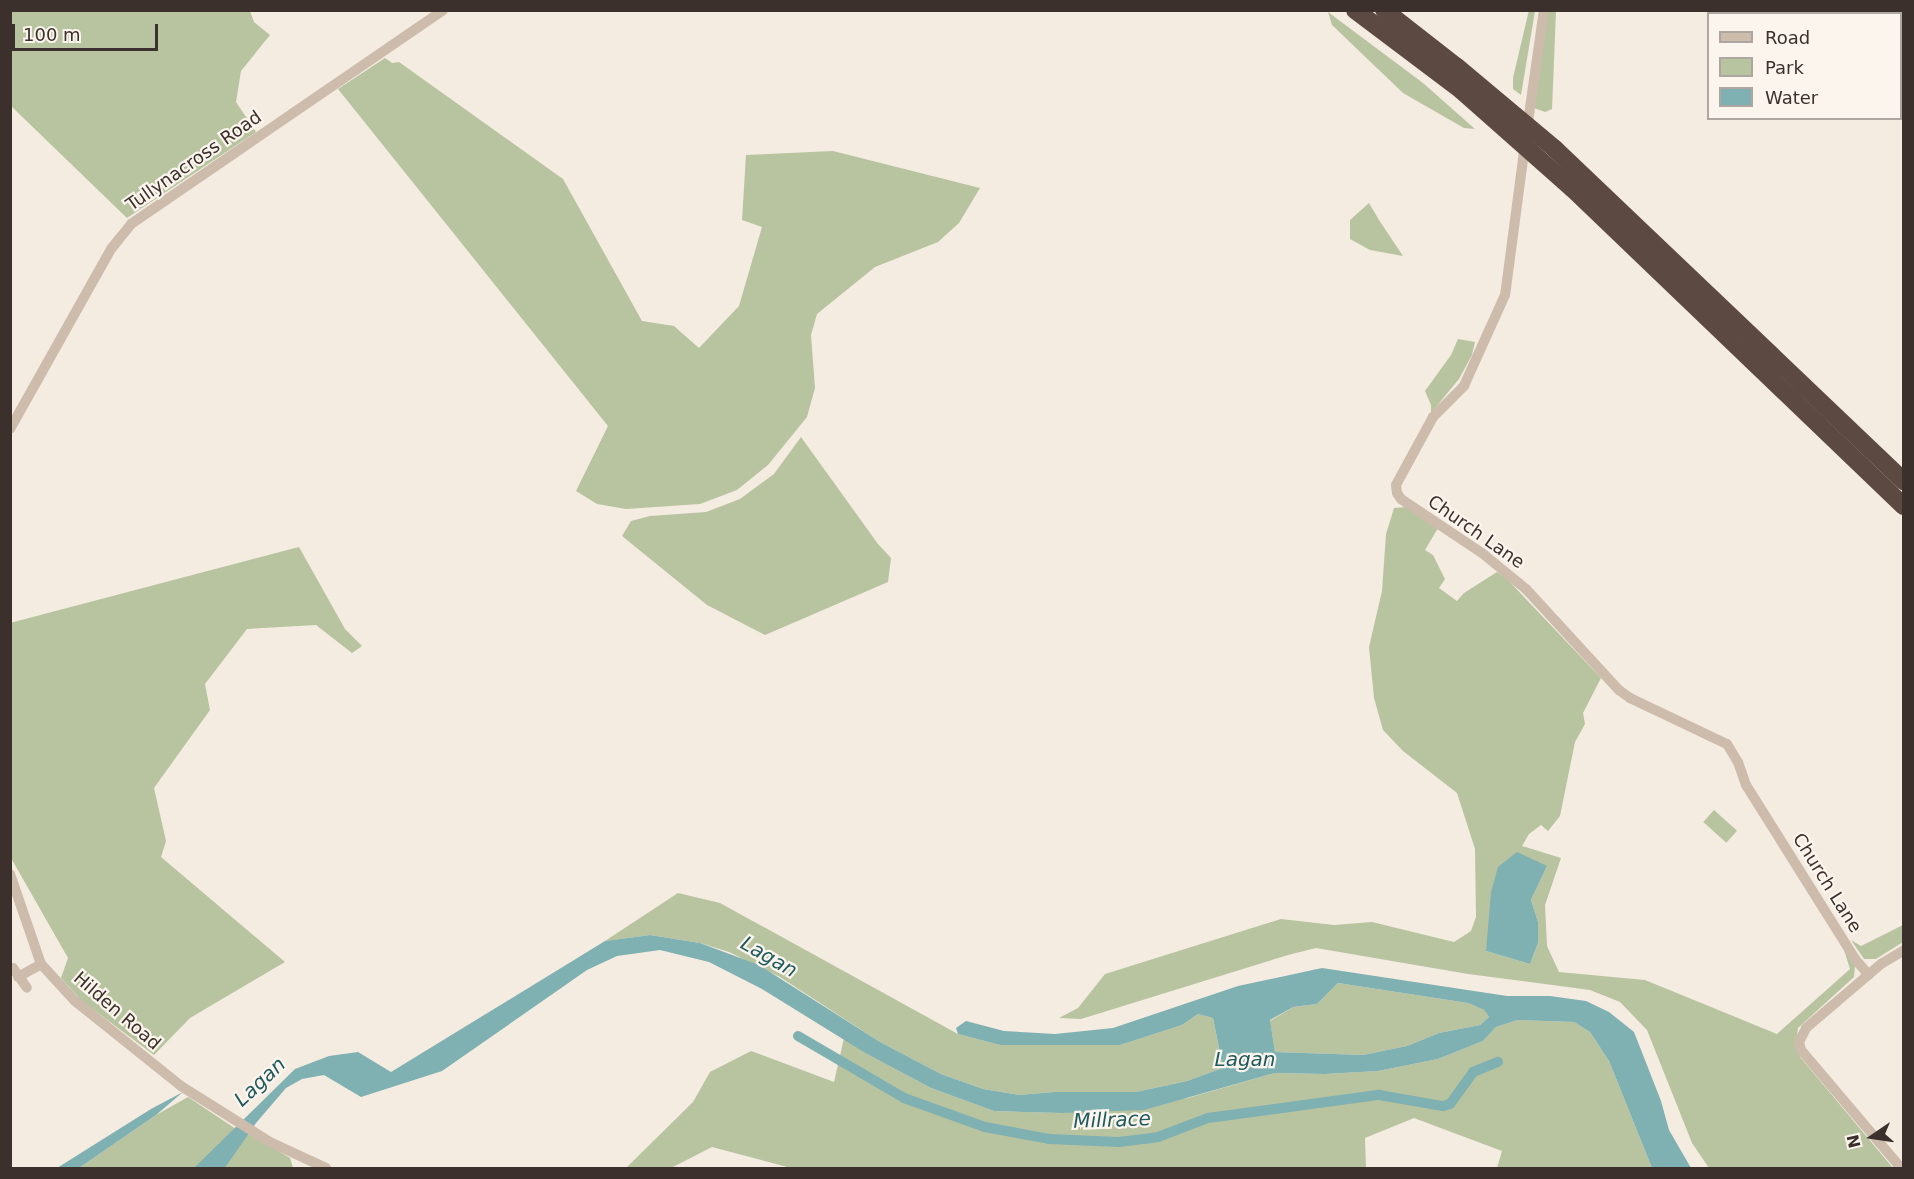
<!DOCTYPE html>
<style>
body{margin:0}
#map{position:relative;width:1914px;height:1179px;overflow:hidden;background:#f4ebe1;font-family:"DejaVu Sans",sans-serif}
div>[style]{position:absolute}
.green>*{inset:0;background:#b8c4a0;transform-origin:0 0}
.water>*{inset:0;background:#7fb0b2}
.canal>*{height:10px;margin:-5px;padding:0 5px;transform-origin:5px;border-radius:5px;background:#7fb0b2}
.minor>*{height:10px;margin:-5px;padding:0 5px;transform-origin:5px;border-radius:5px;background:#cdbbac}
.motorway>*{height:18px;margin:-9px;padding:0 9px;transform-origin:9px;border-radius:9px;background:#5c4a42}
span{translate:-50% -50%;white-space:nowrap;text-align:center;line-height:1.15;-webkit-text-stroke:4.5px #fbf5ee;paint-order:stroke}
.street-label{font-size:18px;color:#3b302b}
.water-label{font-size:20px;color:#1f5a5e;font-style:italic}
.frame{position:absolute;inset:0;border:12px solid #3b302b;pointer-events:none}
.legend{position:absolute;left:1707px;top:12px;width:195px;height:108px;box-sizing:border-box;background:#fbf5ee;border:2px solid #aea6a0;margin:0;padding:8px 10px;list-style:none;font-size:18px;color:#3b302b}
.legend li{display:flex;align-items:center;gap:12px;height:30px}
.legend b{width:30px;border:2px solid #aea6a0}
.north{position:absolute;left:1842px;top:1107px;width:60px;height:60px;-webkit-text-stroke:4px #fbf5ee;paint-order:stroke;rotate:257deg;font-size:16px;font-weight:700;line-height:24px;text-align:center;color:#3b302b}
.north::after{content:'';display:block;margin:auto;width:21px;height:27px;background:#3b302b;clip-path:polygon(50% 0,100% 100%,50% 72%,0 100%)}
.scale{position:absolute;left:12px;top:24px;width:146px;height:27px;box-sizing:border-box;border:3px solid #3b302b;border-top:0;padding-left:8px;font-size:18px;line-height:21px;white-space:nowrap;color:#3b302b;-webkit-text-stroke:4px #fbf5ee;paint-order:stroke}
</style>
<div id="map">
<div class="green">
<div style="clip-path:polygon(1529px 10px,1535px 11px,1521px 95px,1513px 89px,1513px 78px)"></div>
<div style="clip-path:polygon(10px 11px,250px 11px,254px 22px,270px 35px,241px 71px,236px 102px,256px 132px,127px 218px,11px 106px)"></div>
<div style="clip-path:polygon(1548px 11px,1556px 11px,1552px 109px,1545px 112px,1534px 108px)"></div>
<div style="clip-path:polygon(1328px 12px,1423px 83px,1475px 129px,1464px 128px,1403px 93px,1332px 25px)"></div>
<div style="clip-path:polygon(385px 58px,392px 63px,399px 62px,563px 179px,642px 321px,674px 326px,699px 348px,739px 306px,762px 227px,742px 220px,746px 155px,833px 151px,980px 188px,959px 223px,938px 242px,875px 267px,817px 314px,811px 335px,815px 388px,807px 417px,768px 465px,737px 490px,700px 504px,626px 509px,597px 504px,576px 491px,608px 426px,338px 89px)"></div>
<div style="clip-path:polygon(1369px 203px,1379px 220px,1403px 256px,1370px 250px,1350px 239px,1350px 220px)"></div>
<div style="clip-path:polygon(1458px 339px,1475px 342px,1472px 355px,1459px 379px,1431px 413px,1431px 405px,1425px 391px,1451px 355px)"></div>
<div style="clip-path:polygon(801px 437px,878px 544px,891px 558px,888px 582px,765px 635px,707px 605px,622px 536px,631px 521px,650px 516px,706px 512px,740px 499px,774px 474px)"></div>
<div style="clip-path:polygon(evenodd,1406px 507px,1438px 528px,1425px 550px,1433px 555px,1445px 579px,1439px 588px,1457px 601px,1464px 593px,1497px 572px,1507px 579px,1601px 678px,1583px 713px,1585px 724px,1575px 742px,1560px 816px,1548px 831px,1541px 825px,1529px 834px,1522px 846px,1561px 858px,1545px 905px,1547px 946px,1559px 972px,1645px 980px,1777px 1034px,1850px 969px,1844px 950px,1855px 966px,1854px 977px,1798px 1028px,1796px 1043px,1800px 1057px,1893px 1168px,1709px 1168px,1692px 1143px,1647px 1030px,1620px 1002px,1590px 990px,1468px 974px,1316px 948px,1288px 955px,1081px 1019px,1059px 1018px,1078px 1008px,1105px 974px,1281px 919px,1334px 925px,1372px 922px,1454px 942px,1471px 931px,1476px 917px,1475px 849px,1457px 793px,1403px 751px,1383px 730px,1374px 698px,1369px 647px,1382px 591px,1386px 534px,1394px 508px,1406px 507px,1547px 866px,1531px 900px,1538px 922px,1538px 943px,1530px 964px,1486px 951px,1488px 937px,1547px 866px)"></div>
<div style="clip-path:polygon(299px 547px,345px 629px,362px 646px,352px 653px,316px 625px,247px 629px,205px 684px,210px 710px,154px 788px,166px 841px,161px 857px,285px 962px,190px 1018px,154px 1055px,82px 1001px,61px 978px,68px 958px,11px 858px,10px 623px)"></div>
<div style="left:1714px;top:810px;width:31px;height:16px;rotate:42deg"></div>
<div style="clip-path:polygon(678px 893px,720px 903px,958px 1034px,1000px 1045px,1120px 1045px,1182px 1025px,1198px 1014px,1213px 1018px,1222px 1063px,1220px 1069px,1187px 1081px,1136px 1092px,1054px 1092px,1019px 1095px,983px 1089px,941px 1074px,880px 1042px,780px 977px,729px 952px,700px 943px,650px 935px,605px 941px)"></div>
<div style="clip-path:polygon(1903px 925px,1903px 942px,1876px 959px,1864px 959px,1851px 940px,1861px 946px)"></div>
<div style="clip-path:polygon(1338px 983px,1468px 1003px,1484px 1010px,1489px 1017px,1480px 1025px,1439px 1033px,1407px 1046px,1363px 1055px,1275px 1052px,1270px 1021px,1293px 1007px,1317px 1004px)"></div>
<div style="clip-path:polygon(1518px 1020px,1574px 1022px,1590px 1032px,1609px 1061px,1652px 1168px,1497px 1168px,1502px 1151px,1414px 1118px,1365px 1138px,1366px 1168px,791px 1168px,712px 1147px,671px 1168px,626px 1168px,693px 1102px,710px 1072px,751px 1051px,834px 1082px,844px 1038px,867px 1054px,931px 1088px,994px 1111px,1062px 1113px,1188px 1098px,1275px 1073px,1325px 1074px,1378px 1071px,1438px 1059px,1483px 1041px,1496px 1027px)"></div>
<div style="clip-path:polygon(188px 1097px,236px 1129px,199px 1166px,194px 1168px,79px 1168px,156px 1115px)"></div>
<div style="clip-path:polygon(248px 1133px,290px 1158px,293px 1168px,225px 1168px)"></div>
</div>
<div class="water">
<div style="clip-path:polygon(1517px 852px,1547px 866px,1531px 900px,1538px 922px,1538px 943px,1530px 964px,1486px 951px,1491px 892px,1498px 867px)"></div>
<div style="clip-path:polygon(evenodd,650px 935px,700px 943px,759px 965px,880px 1042px,941px 1074px,983px 1089px,1019px 1095px,1054px 1092px,1136px 1092px,1187px 1081px,1220px 1069px,1222px 1063px,1213px 1018px,1198px 1014px,1182px 1025px,1120px 1045px,1000px 1045px,958px 1034px,956px 1028px,966px 1021px,1004px 1031px,1055px 1034px,1113px 1028px,1238px 986px,1322px 968px,1507px 996px,1550px 996px,1586px 1001px,1609px 1012px,1634px 1032px,1661px 1101px,1669px 1130px,1691px 1168px,1652px 1168px,1609px 1061px,1590px 1032px,1574px 1022px,1518px 1020px,1496px 1027px,1483px 1041px,1438px 1059px,1378px 1071px,1325px 1074px,1275px 1073px,1144px 1110px,1062px 1113px,994px 1111px,931px 1088px,867px 1054px,762px 989px,709px 962px,660px 950px,617px 956px,587px 970px,442px 1071px,361px 1097px,324px 1075px,302px 1079px,286px 1088px,256px 1123px,225px 1168px,194px 1168px,295px 1069px,329px 1056px,358px 1052px,391px 1072px,605px 941px,650px 935px,1338px 983px,1468px 1003px,1484px 1010px,1489px 1017px,1480px 1025px,1439px 1033px,1407px 1046px,1363px 1055px,1275px 1052px,1270px 1020px,1293px 1007px,1317px 1004px,1338px 983px)"></div>
<div style="clip-path:polygon(183px 1092px,156px 1115px,79px 1168px,57px 1168px,151px 1109px)"></div>
</div>
<div class="canal">
<div style="left:798px;top:1036px;width:123px;rotate:30.3deg"></div>
<div style="left:904px;top:1098px;width:86px;rotate:19.7deg"></div>
<div style="left:985px;top:1127px;width:65px;rotate:10.6deg"></div>
<div style="left:1049px;top:1139px;width:70px;rotate:2.5deg"></div>
<div style="left:1119px;top:1142px;width:39px;rotate:-7deg"></div>
<div style="left:1158px;top:1137px;width:53px;rotate:-20.8deg"></div>
<div style="left:1208px;top:1118px;width:173px;rotate:-7.7deg"></div>
<div style="left:1379px;top:1095px;width:65px;rotate:9.8deg"></div>
<div style="left:1443px;top:1106px;width:7px;rotate:-16deg"></div>
<div style="left:1450px;top:1104px;width:39px;rotate:-54deg"></div>
<div style="left:1473px;top:1072px;width:27px;rotate:-22deg"></div>
</div>
<div class="minor">
<div style="left:1527px;top:129px;width:120px;rotate:-81.9deg"></div>
<div style="left:1525px;top:144px;width:152px;rotate:97.5deg"></div>
<div style="left:1505px;top:295px;width:100px;rotate:114.3deg"></div>
<div style="left:1464px;top:386px;width:44px;rotate:135deg"></div>
<div style="left:1433px;top:417px;width:77px;rotate:118.6deg"></div>
<div style="left:1396px;top:485px;width:8px;rotate:83deg"></div>
<div style="left:1397px;top:493px;width:7px;rotate:56deg"></div>
<div style="left:1401px;top:499px;width:97px;rotate:33.7deg"></div>
<div style="left:1482px;top:553px;width:57px;rotate:39.3deg"></div>
<div style="left:1526px;top:589px;width:137px;rotate:47.4deg"></div>
<div style="left:1619px;top:690px;width:14px;rotate:36deg"></div>
<div style="left:1630px;top:698px;width:107px;rotate:25.4deg"></div>
<div style="left:1727px;top:744px;width:21px;rotate:59deg"></div>
<div style="left:1738px;top:762px;width:24px;rotate:71deg"></div>
<div style="left:1746px;top:785px;width:205px;rotate:57.9deg"></div>
<div style="left:1855px;top:959px;width:21px;rotate:49deg"></div>
<div style="left:10px;top:429px;width:206px;rotate:-60.7deg"></div>
<div style="left:111px;top:249px;width:32px;rotate:-51deg"></div>
<div style="left:131px;top:224px;width:378px;rotate:-34.4deg"></div>
<div style="left:10px;top:874px;width:95px;rotate:71deg"></div>
<div style="left:41px;top:964px;width:50px;rotate:47.4deg"></div>
<div style="left:75px;top:1001px;width:136px;rotate:38.7deg"></div>
<div style="left:181px;top:1086px;width:105px;rotate:32.2deg"></div>
<div style="left:270px;top:1142px;width:62px;rotate:24.9deg"></div>
<div style="left:13px;top:968px;width:24px;rotate:55deg"></div>
<div style="left:18px;top:977px;width:26px;rotate:-29deg"></div>
<div style="left:1901px;top:1168px;width:155px;rotate:-130.3deg"></div>
<div style="left:1801px;top:1050px;width:8px;rotate:-104deg"></div>
<div style="left:1799px;top:1042px;width:16px;rotate:-63deg"></div>
<div style="left:1806px;top:1028px;width:99px;rotate:-40.5deg"></div>
<div style="left:1881px;top:964px;width:27px;rotate:-31deg"></div>
</div>
<div class="motorway">
<div style="left:1355px;top:10px;width:133px;rotate:37deg"></div>
<div style="left:1461px;top:90px;width:149px;rotate:41.5deg"></div>
<div style="left:1573px;top:189px;width:458px;rotate:43.8deg"></div>
<div style="left:1384px;top:10px;width:93px;rotate:38deg"></div>
<div style="left:1457px;top:67px;width:128px;rotate:39.9deg"></div>
<div style="left:1555px;top:149px;width:482px;rotate:43.6deg"></div>
</div>
<div class="street-label">
<span style="left:194px;top:161px;rotate:-35deg">Tullynacross Road</span>
<span style="left:1476px;top:532px;rotate:35deg">Church Lane</span>
<span style="left:1827px;top:883px;rotate:58deg">Church Lane</span>
<span style="left:117px;top:1011px;rotate:41deg">Hilden Road</span>
</div>
<div class="water-label">
<span style="left:769px;top:957px;rotate:30deg">Lagan</span>
<span style="left:1245px;top:1059px">Lagan</span>
<span style="left:260px;top:1082px;rotate:-43deg">Lagan</span>
<span style="left:1112px;top:1120px;rotate:-2deg">Millrace</span>
</div>
<div class="frame"></div>
<ul class="legend">
<li><b style="height:8px;background:#cdbbac"></b>Road</li>
<li><b style="height:16px;background:#b8c4a0"></b>Park</li>
<li><b style="height:16px;background:#7fb0b2"></b>Water</li>
</ul>
<div class="north">N</div>
<div class="scale">100 m</div>
</div>
